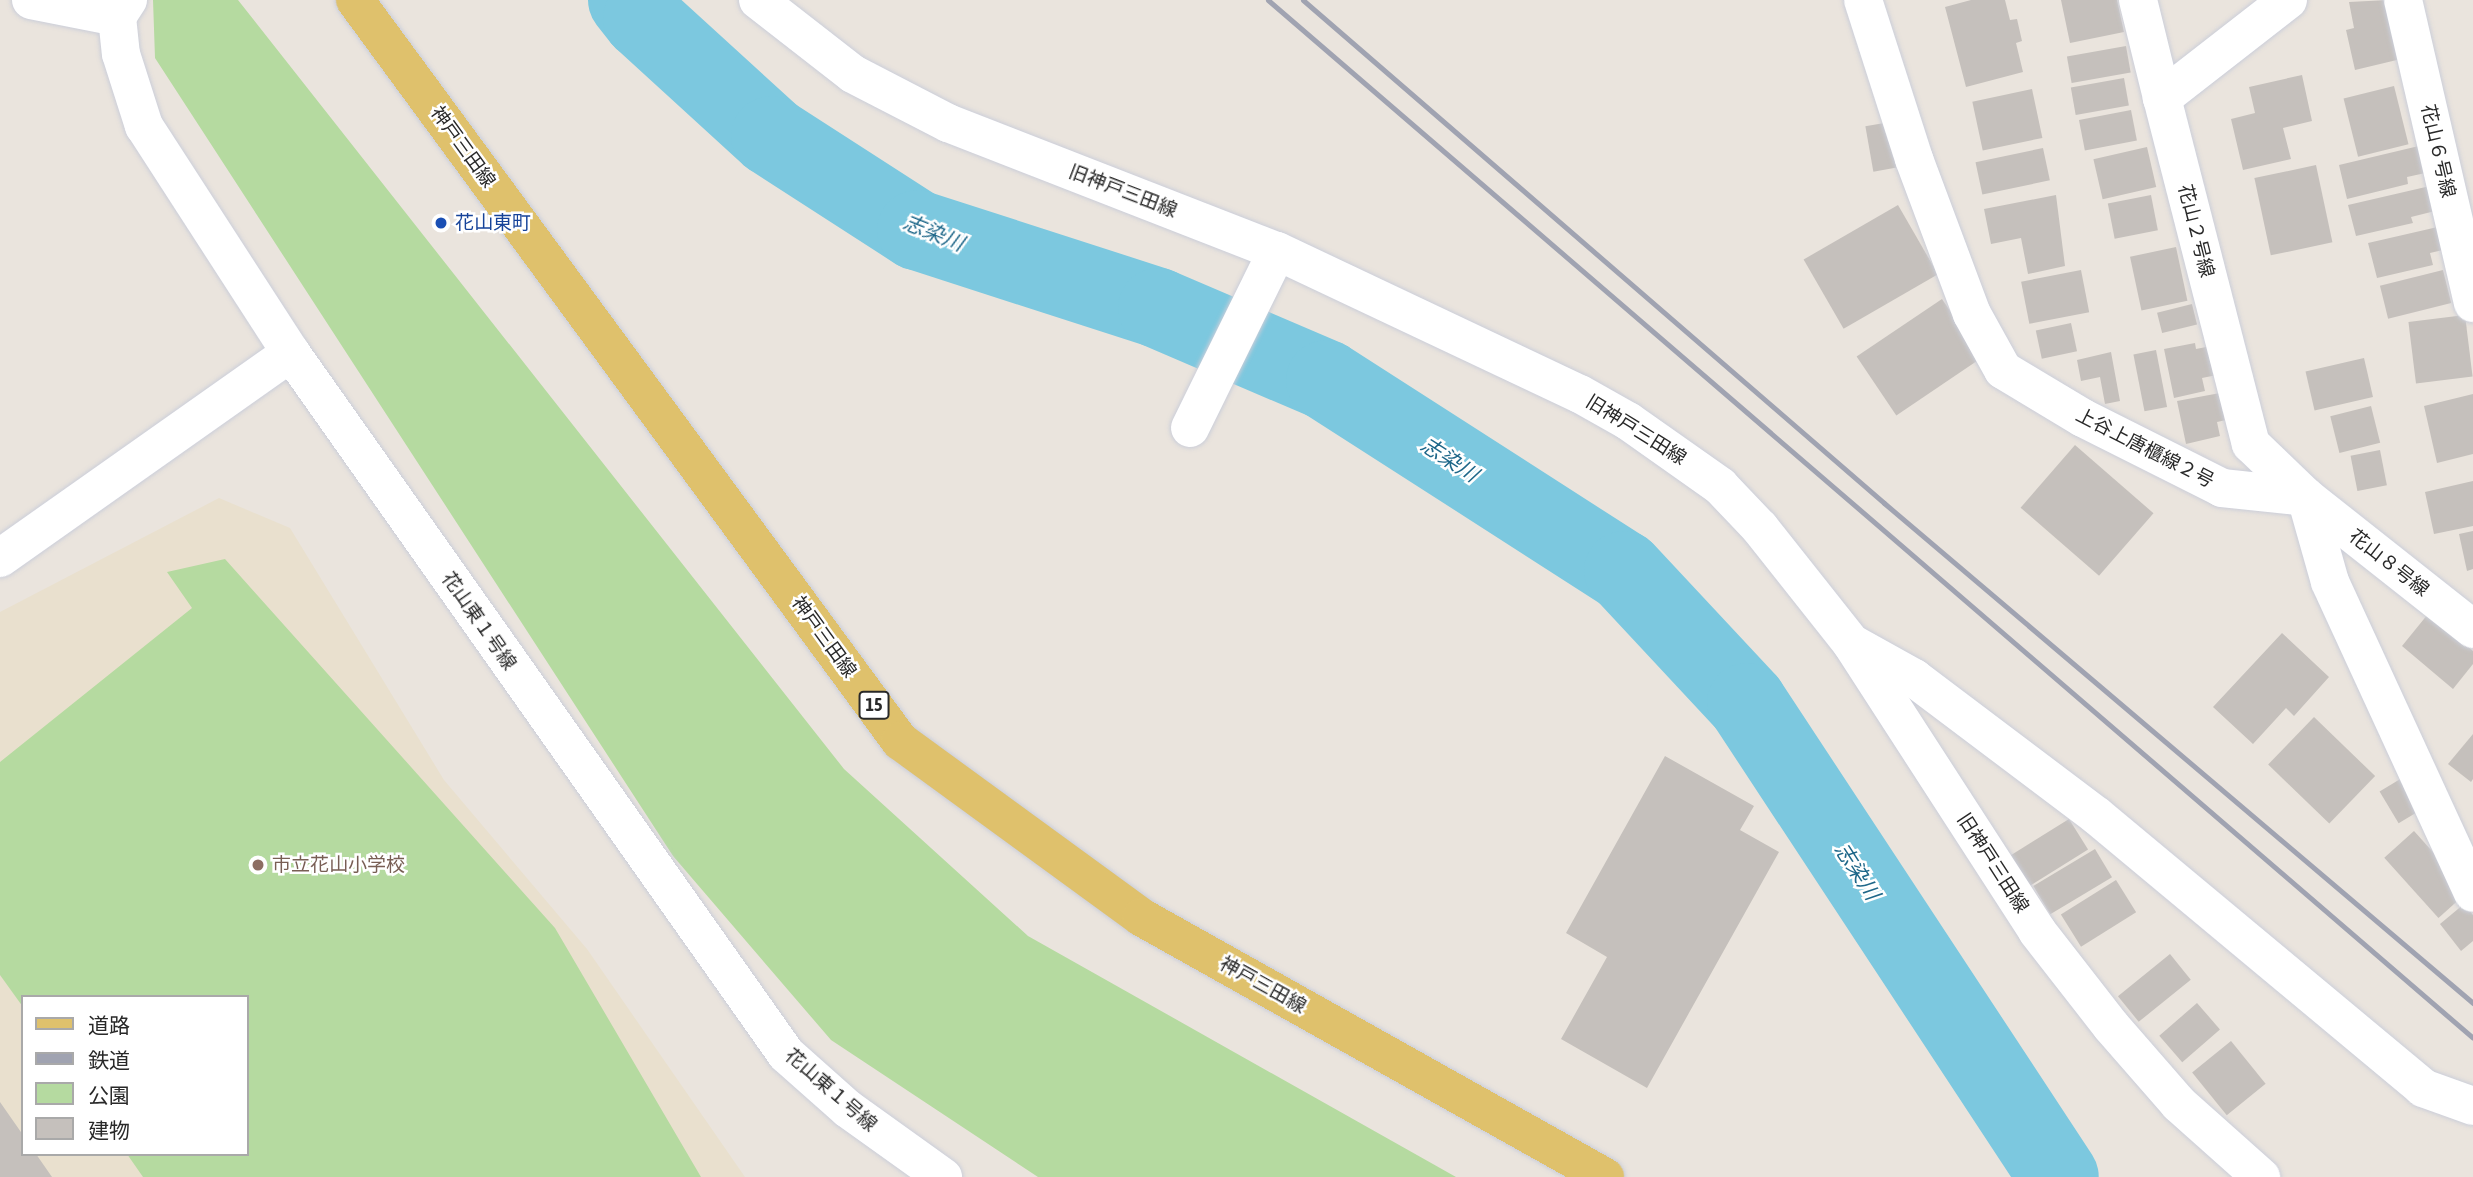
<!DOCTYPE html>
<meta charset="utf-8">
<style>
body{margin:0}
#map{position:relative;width:2473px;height:1177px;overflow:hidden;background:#eae4dd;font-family:"Asap Condensed","Noto Sans JP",sans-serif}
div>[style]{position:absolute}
.education>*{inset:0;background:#e9e0ce}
.green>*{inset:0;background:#b5daa0}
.river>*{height:80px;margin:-40px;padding:0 40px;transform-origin:40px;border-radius:40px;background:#7cc8df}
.building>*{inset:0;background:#c5c0bc;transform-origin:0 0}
.roads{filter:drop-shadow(0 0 2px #cbced9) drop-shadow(0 0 2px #cbced9)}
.minor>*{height:38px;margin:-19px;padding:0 19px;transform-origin:19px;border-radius:19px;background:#fff}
.major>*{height:38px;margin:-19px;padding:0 19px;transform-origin:19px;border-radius:19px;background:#dfc16c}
.rail>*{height:5px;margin:-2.5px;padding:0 2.5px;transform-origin:2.5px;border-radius:2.5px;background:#a0a3b1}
.dots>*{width:19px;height:19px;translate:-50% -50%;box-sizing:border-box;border:4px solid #fff;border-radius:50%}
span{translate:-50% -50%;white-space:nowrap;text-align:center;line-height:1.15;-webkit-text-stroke:5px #fff;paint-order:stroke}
.shield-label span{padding:2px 5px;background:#fff;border:2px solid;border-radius:5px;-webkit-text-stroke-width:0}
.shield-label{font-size:18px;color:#292929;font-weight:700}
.street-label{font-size:19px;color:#292929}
.transit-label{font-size:19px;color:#164399}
.left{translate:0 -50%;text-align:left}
.education-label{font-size:19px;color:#785e54}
.water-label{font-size:21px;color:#1e6789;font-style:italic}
.legend{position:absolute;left:21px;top:995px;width:228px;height:161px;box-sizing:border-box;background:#fff;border:2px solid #a9a9a9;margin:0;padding:9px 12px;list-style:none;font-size:21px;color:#292929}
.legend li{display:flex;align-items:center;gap:14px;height:35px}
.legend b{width:35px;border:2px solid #a9a9a9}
</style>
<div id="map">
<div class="education">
<div style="clip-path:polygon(evenodd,219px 498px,290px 528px,444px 780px,587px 949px,745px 1177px,0 1177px,0 612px,219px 498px,23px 997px,247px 997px,247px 1154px,23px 1154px,23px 997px)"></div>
</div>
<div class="green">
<div style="clip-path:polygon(153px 0,238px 0,844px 769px,1028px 936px,1456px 1177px,1038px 1177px,831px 1040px,673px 856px,155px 58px)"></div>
<div style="clip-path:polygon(225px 559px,555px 928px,701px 1177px,143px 1177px,127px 1154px,247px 1154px,247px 997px,23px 997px,23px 1007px,0 975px,0 762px,192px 608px,167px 572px)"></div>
</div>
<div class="river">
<div style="left:628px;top:0;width:24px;rotate:52deg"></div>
<div style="left:643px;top:19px;width:173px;rotate:42.4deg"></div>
<div style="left:771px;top:136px;width:174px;rotate:32.8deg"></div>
<div style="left:917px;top:230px;width:253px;rotate:17.9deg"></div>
<div style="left:1158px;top:308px;width:183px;rotate:23.2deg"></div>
<div style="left:1326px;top:380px;width:354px;rotate:32.7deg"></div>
<div style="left:1624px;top:571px;width:180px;rotate:47deg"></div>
<div style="left:1747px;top:703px;width:567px;rotate:56.65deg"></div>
</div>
<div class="building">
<div style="clip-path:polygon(1971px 0,2005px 0,2010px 20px,2017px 19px,2022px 41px,2016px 43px,2023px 72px,1966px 87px,1945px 7px)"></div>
<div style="clip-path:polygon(2061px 0,2117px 0,2124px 32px,2070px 43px)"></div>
<div style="clip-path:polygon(2388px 0,2401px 59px,2355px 70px,2346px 30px,2354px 28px,2349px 2px)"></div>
<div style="left:2126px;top:46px;width:27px;height:60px;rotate:80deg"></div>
<div style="clip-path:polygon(2302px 75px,2312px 121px,2283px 128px,2291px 159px,2243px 170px,2231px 119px,2255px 113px,2249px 87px)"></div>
<div style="left:2124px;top:78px;width:28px;height:54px;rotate:80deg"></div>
<div style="left:2394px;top:86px;width:60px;height:52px;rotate:76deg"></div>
<div style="left:2032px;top:89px;width:50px;height:61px;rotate:78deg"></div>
<div style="left:2131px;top:110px;width:31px;height:53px;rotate:79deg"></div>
<div style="left:1890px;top:122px;width:46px;height:25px;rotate:80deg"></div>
<div style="clip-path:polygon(2423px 145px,2430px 172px,2407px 177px,2408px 184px,2347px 199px,2339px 165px)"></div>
<div style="left:2147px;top:147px;width:41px;height:55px;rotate:77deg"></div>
<div style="left:2043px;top:148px;width:33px;height:69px;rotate:78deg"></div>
<div style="left:2316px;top:165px;width:79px;height:63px;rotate:78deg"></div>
<div style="clip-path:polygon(2430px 186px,2435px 211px,2411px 217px,2413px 223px,2356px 236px,2348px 205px)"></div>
<div style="clip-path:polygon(2056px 195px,2065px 266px,2028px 274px,2021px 238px,1991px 244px,1984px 209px)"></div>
<div style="left:2151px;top:195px;width:36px;height:44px;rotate:79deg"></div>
<div style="left:1898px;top:205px;width:80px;height:109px;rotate:60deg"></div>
<div style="clip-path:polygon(2442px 226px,2447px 249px,2430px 253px,2433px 265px,2377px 278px,2368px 243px)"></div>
<div style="left:2176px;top:247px;width:55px;height:47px;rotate:78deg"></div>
<div style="left:2081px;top:270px;width:43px;height:61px;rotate:79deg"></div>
<div style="left:2443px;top:270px;width:34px;height:65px;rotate:76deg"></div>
<div style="left:1942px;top:299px;width:71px;height:103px;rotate:56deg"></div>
<div style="left:2192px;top:304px;width:21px;height:36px;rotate:76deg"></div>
<div style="left:2465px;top:315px;width:62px;height:57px;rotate:83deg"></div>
<div style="left:2071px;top:323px;width:29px;height:36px;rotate:78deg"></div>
<div style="clip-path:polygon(2195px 343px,2196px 349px,2211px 346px,2217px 375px,2202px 378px,2205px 391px,2174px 398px,2164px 349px)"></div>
<div style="left:2156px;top:350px;width:58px;height:23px;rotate:79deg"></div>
<div style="clip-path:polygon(2111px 352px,2120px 401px,2105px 404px,2100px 377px,2081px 381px,2077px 360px)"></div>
<div style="left:2364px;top:358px;width:40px;height:60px;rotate:77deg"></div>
<div style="clip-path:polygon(2220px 393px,2226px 420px,2217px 422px,2220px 436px,2186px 444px,2177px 401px)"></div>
<div style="clip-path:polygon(2473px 394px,2473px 454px,2437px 463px,2424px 406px)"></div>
<div style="left:2371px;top:406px;width:38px;height:42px;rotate:76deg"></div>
<div style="left:2075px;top:445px;width:104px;height:83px;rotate:41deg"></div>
<div style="left:2380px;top:450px;width:36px;height:30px;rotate:79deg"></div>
<div style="clip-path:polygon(2473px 481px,2473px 526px,2434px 534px,2425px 492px)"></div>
<div style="clip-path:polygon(2473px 531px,2473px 569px,2467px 571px,2459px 534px)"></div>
<div style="clip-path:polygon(2428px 614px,2473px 651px,2473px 664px,2453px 689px,2402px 646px)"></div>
<div style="clip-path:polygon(2282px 633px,2329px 677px,2294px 716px,2286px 708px,2253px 744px,2213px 707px)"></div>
<div style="left:2314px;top:717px;width:85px;height:66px;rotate:44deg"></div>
<div style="clip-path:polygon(2473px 734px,2473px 779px,2471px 782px,2448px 764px)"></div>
<div style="clip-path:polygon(1665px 756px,1754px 806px,1740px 830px,1779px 852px,1647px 1088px,1561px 1039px,1607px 957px,1566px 933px)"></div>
<div style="left:2407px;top:775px;width:37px;height:32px;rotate:59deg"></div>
<div style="left:2069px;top:819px;width:36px;height:70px;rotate:58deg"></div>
<div style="left:2414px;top:831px;width:81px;height:40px;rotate:48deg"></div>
<div style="left:2095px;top:849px;width:33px;height:72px;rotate:59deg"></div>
<div style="left:2116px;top:880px;width:38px;height:65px;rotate:58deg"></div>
<div style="clip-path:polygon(2464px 904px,2473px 915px,2473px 941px,2461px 951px,2440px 924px)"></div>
<div style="left:2170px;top:954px;width:33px;height:67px;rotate:51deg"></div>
<div style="left:2197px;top:1003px;width:35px;height:50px;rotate:49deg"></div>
<div style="left:2231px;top:1041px;width:55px;height:50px;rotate:51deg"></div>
<div style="clip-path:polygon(0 1102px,23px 1135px,23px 1154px,36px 1154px,52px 1177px,0 1177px)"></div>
</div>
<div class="roads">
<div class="minor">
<div style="left:31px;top:0;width:88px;rotate:11.2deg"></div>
<div style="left:128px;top:0;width:20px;rotate:123deg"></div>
<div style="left:117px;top:17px;width:37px;rotate:84deg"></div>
<div style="left:121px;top:54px;width:76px;rotate:72.3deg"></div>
<div style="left:144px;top:126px;width:270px;rotate:57.1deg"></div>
<div style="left:291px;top:353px;width:858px;rotate:54.77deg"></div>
<div style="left:786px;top:1054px;width:83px;rotate:41.6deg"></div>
<div style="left:848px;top:1109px;width:117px;rotate:35.6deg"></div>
<div style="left:758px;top:0;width:120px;rotate:37.9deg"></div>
<div style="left:853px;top:74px;width:107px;rotate:27.3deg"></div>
<div style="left:948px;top:123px;width:353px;rotate:21.3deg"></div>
<div style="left:1277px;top:251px;width:335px;rotate:25.3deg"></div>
<div style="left:1580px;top:394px;width:55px;rotate:29.4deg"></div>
<div style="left:1628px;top:421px;width:113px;rotate:35.2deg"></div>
<div style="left:1720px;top:486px;width:58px;rotate:46.4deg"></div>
<div style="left:1760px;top:528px;width:147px;rotate:51.6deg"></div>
<div style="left:1851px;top:643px;width:343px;rotate:57.1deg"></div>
<div style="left:2037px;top:931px;width:120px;rotate:52.1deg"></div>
<div style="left:2111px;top:1026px;width:103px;rotate:48.9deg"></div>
<div style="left:2179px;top:1104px;width:110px;rotate:41.7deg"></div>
<div style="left:1863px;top:0;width:167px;rotate:72.2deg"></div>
<div style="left:1914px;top:159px;width:165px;rotate:69.5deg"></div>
<div style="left:1972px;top:314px;width:64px;rotate:61deg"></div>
<div style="left:2003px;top:370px;width:93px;rotate:31deg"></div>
<div style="left:2083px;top:418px;width:156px;rotate:26.7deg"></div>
<div style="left:2222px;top:488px;width:84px;rotate:6.1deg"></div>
<div style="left:2306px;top:497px;width:88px;rotate:74.2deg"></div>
<div style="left:2330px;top:582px;width:342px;rotate:65.3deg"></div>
<div style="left:2138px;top:0;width:101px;rotate:76.2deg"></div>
<div style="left:2288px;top:0;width:160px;rotate:142.1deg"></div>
<div style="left:2162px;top:98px;width:357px;rotate:75.6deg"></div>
<div style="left:2251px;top:444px;width:76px;rotate:43.9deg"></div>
<div style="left:2306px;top:497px;width:213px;rotate:38.3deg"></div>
<div style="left:2403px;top:0;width:311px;rotate:77deg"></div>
<div style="left:1190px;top:428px;width:197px;rotate:-63.8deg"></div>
<div style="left:0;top:558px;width:356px;rotate:-35.2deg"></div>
<div style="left:1855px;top:645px;width:68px;rotate:29.2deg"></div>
<div style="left:1914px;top:678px;width:229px;rotate:37deg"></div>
<div style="left:2097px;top:816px;width:425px;rotate:39.8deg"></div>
<div style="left:2423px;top:1088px;width:53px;rotate:19.8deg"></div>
</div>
<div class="major">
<div style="left:355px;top:0;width:920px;rotate:53.67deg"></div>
<div style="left:900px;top:741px;width:298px;rotate:36.1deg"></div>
<div style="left:1141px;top:917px;width:532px;rotate:29.26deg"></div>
</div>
</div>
<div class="rail">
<div style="left:1268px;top:0;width:1590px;rotate:40.74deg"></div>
<div style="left:1303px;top:0;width:768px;rotate:40.88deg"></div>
<div style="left:1884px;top:503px;width:773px;rotate:40.33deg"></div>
</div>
<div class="dots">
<div style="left:441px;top:223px;background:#1a4fb4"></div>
<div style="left:258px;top:865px;background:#8d6e63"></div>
</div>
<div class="shield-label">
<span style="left:874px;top:705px">15</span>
</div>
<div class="street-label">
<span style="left:463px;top:147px;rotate:54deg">神戸三田線</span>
<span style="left:2438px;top:151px;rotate:77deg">花山６号線</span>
<span style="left:1123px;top:191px;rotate:21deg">旧神戸三田線</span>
<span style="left:2196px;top:231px;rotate:76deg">花山２号線</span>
<span style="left:1636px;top:430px;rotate:32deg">旧神戸三田線</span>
<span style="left:2145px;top:448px;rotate:27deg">上谷上唐櫃線２号</span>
<span style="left:2389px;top:563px;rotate:38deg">花山８号線</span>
<span style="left:479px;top:621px;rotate:55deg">花山東１号線</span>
<span style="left:824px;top:637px;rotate:54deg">神戸三田線</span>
<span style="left:1993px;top:863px;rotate:57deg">旧神戸三田線</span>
<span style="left:1263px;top:985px;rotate:29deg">神戸三田線</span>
<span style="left:831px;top:1090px;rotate:41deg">花山東１号線</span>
</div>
<div class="transit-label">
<span class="left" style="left:455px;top:223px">花山東町</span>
</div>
<div class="education-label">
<span class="left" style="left:272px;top:865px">市立花山小学校</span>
</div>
<div class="water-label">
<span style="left:934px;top:232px;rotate:22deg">志染川</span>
<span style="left:1450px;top:459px;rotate:33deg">志染川</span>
<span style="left:1858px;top:871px;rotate:57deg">志染川</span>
</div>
<ul class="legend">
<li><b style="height:9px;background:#dfc16c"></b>道路</li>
<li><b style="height:9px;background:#a0a3b1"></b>鉄道</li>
<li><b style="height:19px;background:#b5daa0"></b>公園</li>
<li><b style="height:19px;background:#c5c0bc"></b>建物</li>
</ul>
</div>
